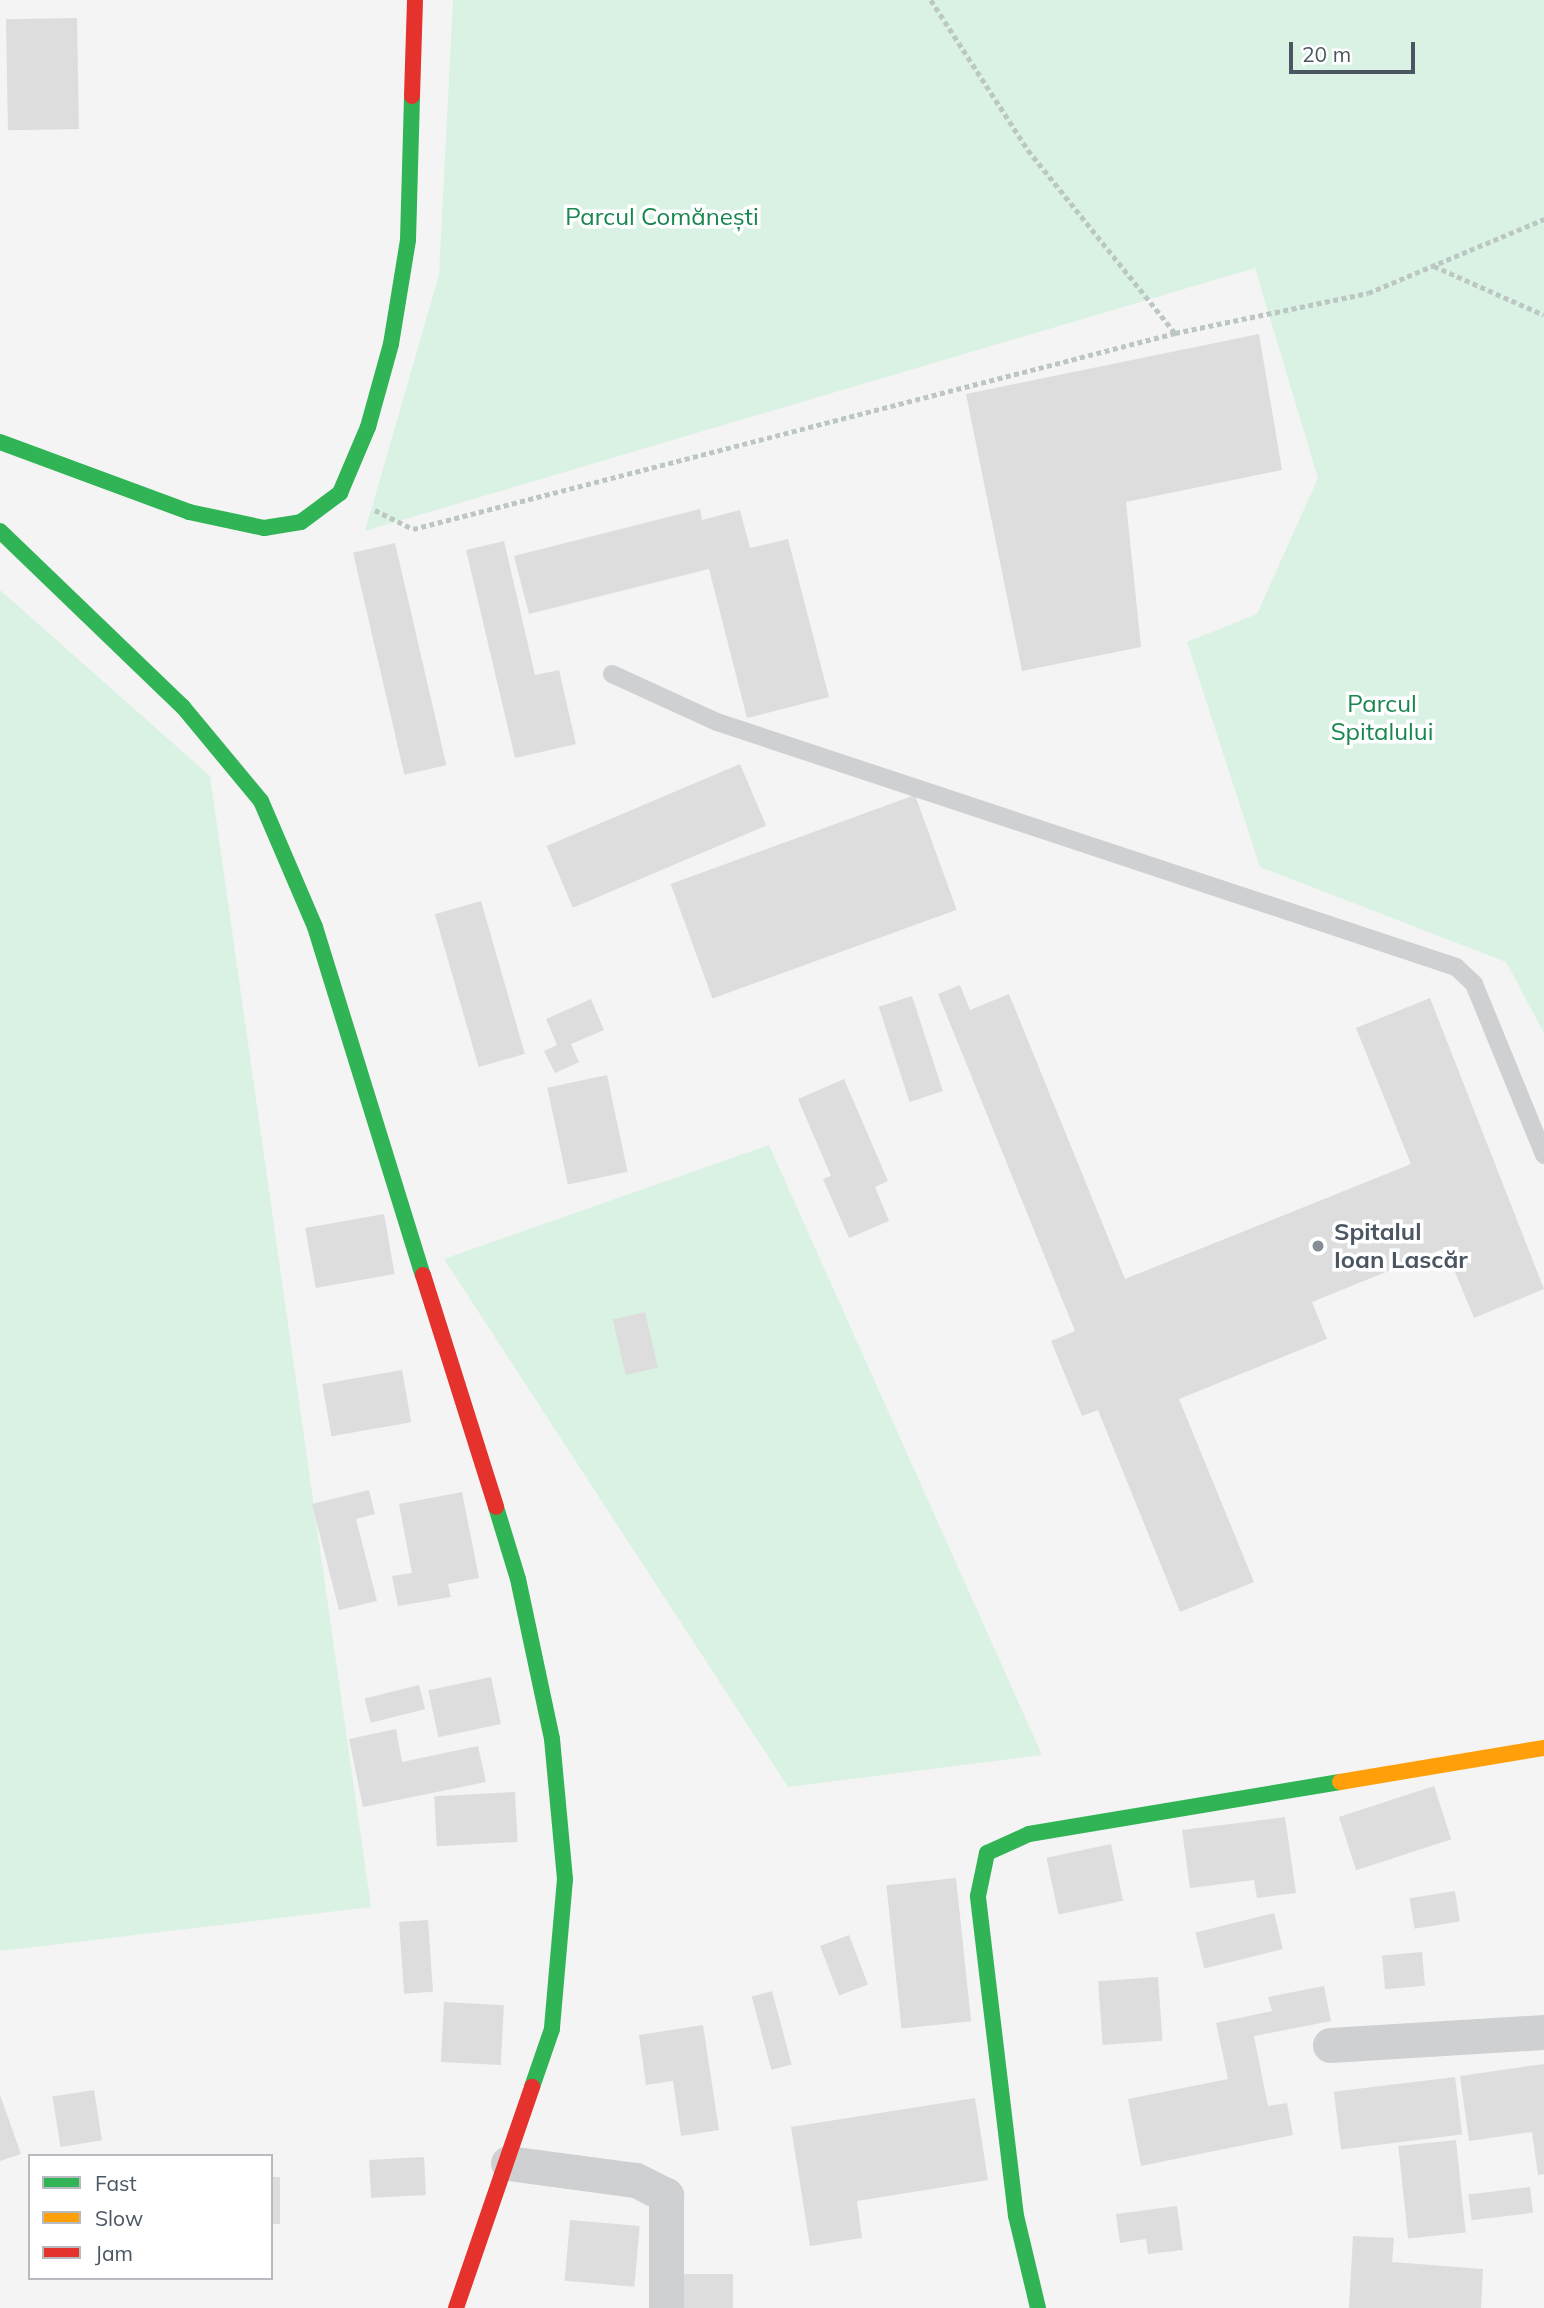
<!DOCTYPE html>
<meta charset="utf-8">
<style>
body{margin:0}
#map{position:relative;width:1544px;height:2308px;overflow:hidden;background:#f4f4f4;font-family:Mulish,sans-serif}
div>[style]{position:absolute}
.green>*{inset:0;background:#d9f2e3}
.building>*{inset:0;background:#ddddde;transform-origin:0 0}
.path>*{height:4.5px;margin-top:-2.25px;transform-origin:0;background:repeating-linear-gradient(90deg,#bcc7c4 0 5px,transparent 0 8.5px)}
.lane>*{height:18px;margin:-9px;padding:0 9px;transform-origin:9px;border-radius:9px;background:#ced0d2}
.street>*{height:35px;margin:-17.5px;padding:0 17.5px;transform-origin:17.5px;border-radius:17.5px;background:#ced0d2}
.fast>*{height:16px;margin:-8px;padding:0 8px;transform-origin:8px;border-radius:8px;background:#30b455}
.slow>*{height:16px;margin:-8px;padding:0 8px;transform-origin:8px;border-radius:8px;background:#ff9f0a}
.jam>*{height:16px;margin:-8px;padding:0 8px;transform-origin:8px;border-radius:8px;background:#e5322d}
.dots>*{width:19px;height:19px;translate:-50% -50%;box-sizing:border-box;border:4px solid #fff;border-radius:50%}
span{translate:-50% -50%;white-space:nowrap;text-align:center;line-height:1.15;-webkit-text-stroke:7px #fff;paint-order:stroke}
.park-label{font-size:24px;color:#17864f}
.poi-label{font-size:24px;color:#4a5661;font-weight:700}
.left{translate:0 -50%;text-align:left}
.legend{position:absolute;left:28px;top:2154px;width:245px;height:126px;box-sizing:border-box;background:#fff;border:2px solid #b7bbc0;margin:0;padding:9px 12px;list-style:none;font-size:21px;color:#4a5661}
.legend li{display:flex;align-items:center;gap:14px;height:35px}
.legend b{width:35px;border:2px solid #b7bbc0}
.scale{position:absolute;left:1289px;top:42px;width:126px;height:32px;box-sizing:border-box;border:4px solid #4a5661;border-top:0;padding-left:9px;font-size:21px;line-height:24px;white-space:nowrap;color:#4a5661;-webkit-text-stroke:5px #fff;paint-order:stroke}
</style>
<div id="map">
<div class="green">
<div style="clip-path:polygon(453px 0,1544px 0,1544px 1033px,1506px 962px,1260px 867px,1187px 642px,1257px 614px,1318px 478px,1255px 268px,365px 531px,439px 275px)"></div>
<div style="clip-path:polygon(0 590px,210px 776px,371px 1907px,0 1951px)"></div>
<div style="clip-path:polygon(769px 1145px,1042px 1755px,788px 1787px,444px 1259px)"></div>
</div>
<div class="building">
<div style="left:77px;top:18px;width:111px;height:71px;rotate:89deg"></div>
<div style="clip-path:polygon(1259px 334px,1282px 470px,1126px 502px,1141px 647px,1022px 671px,966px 394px)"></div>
<div style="clip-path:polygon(700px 509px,702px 520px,740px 510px,750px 548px,788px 539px,829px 697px,747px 718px,709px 569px,529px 614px,514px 556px)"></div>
<div style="clip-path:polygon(504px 541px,535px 675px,559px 670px,576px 744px,515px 758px,466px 550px)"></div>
<div style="left:395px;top:543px;width:228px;height:43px;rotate:77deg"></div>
<div style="left:740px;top:764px;width:67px;height:210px;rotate:67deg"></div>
<div style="left:915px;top:795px;width:122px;height:260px;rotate:70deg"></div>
<div style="left:481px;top:901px;width:159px;height:48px;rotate:74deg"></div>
<div style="clip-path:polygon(960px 985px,970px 1010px,1009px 994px,1125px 1279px,1411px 1164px,1356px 1028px,1430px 998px,1544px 1289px,1474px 1318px,1445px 1248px,1312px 1302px,1327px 1339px,1179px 1399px,1254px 1582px,1180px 1612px,1098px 1410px,1082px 1416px,1051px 1341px,1075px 1331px,938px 994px)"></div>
<div style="left:912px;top:996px;width:100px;height:35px;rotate:72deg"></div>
<div style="clip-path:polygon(591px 999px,604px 1030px,571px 1044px,579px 1062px,555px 1073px,544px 1051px,557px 1045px,546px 1019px)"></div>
<div style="left:607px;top:1075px;width:99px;height:61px;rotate:78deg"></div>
<div style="clip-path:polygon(844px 1079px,888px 1181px,875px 1187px,889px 1221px,849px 1238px,823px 1179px,831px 1176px,798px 1099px)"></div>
<div style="left:384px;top:1214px;width:61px;height:80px;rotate:80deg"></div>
<div style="left:645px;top:1312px;width:57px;height:33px;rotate:77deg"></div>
<div style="left:402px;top:1370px;width:53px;height:81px;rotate:80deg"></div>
<div style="clip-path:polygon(369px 1490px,375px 1514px,356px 1519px,377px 1601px,339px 1610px,312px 1504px)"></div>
<div style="clip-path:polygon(462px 1492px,479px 1578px,448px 1584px,451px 1597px,398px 1606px,392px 1576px,412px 1573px,399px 1504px)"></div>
<div style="left:491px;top:1677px;width:48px;height:64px;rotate:78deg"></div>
<div style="left:419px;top:1685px;width:25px;height:56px;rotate:76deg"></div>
<div style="clip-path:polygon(396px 1729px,402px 1762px,478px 1746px,486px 1782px,363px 1807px,349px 1739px)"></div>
<div style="left:1434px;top:1786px;width:56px;height:100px;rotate:72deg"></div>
<div style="left:515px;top:1792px;width:50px;height:81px;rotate:87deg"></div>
<div style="clip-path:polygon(1285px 1817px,1296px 1893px,1257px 1898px,1254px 1880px,1190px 1888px,1182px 1830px)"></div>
<div style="left:1111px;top:1844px;width:58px;height:66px;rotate:78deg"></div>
<div style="left:956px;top:1878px;width:144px;height:70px;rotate:84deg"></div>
<div style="left:1455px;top:1891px;width:31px;height:46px;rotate:81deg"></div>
<div style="left:1274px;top:1913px;width:37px;height:81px;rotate:76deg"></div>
<div style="left:428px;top:1920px;width:72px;height:29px;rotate:86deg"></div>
<div style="left:849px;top:1935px;width:53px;height:31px;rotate:69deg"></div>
<div style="left:1422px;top:1952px;width:34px;height:40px;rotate:85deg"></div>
<div style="left:1158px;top:1977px;width:64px;height:60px;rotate:86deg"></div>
<div style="clip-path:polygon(1324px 1986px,1331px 2021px,1254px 2036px,1268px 2106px,1287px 2103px,1293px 2135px,1141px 2166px,1128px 2099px,1228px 2079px,1216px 2023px,1272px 2011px,1268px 1997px)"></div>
<div style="left:772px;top:1991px;width:76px;height:21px;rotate:75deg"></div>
<div style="left:444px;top:2002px;width:60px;height:60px;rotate:3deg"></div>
<div style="clip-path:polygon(703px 2025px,719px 2130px,681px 2136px,673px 2081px,646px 2085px,639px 2035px)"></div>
<div style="clip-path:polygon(1544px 2064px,1544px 2174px,1538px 2175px,1532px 2132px,1469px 2141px,1460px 2076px)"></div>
<div style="left:1455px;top:2077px;width:58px;height:122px;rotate:83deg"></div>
<div style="left:94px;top:2090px;width:51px;height:42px;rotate:81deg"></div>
<div style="clip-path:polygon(0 2095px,21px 2154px,0 2161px)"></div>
<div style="clip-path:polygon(975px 2098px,988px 2180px,857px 2201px,862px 2238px,810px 2246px,791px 2127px)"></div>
<div style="left:1456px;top:2140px;width:93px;height:58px;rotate:84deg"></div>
<div style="left:424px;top:2157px;width:38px;height:55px;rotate:87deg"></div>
<div style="left:271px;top:2177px;width:9px;height:47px"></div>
<div style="left:1530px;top:2187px;width:26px;height:62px;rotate:83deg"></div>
<div style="clip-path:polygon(1177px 2206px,1183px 2250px,1148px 2254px,1146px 2239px,1120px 2243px,1116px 2214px)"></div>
<div style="left:570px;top:2220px;width:70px;height:61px;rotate:5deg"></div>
<div style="clip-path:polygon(1353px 2236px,1394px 2238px,1392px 2262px,1483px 2269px,1481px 2308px,1349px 2308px)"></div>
<div style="left:684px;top:2274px;width:49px;height:34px"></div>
</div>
<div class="path">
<div style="left:931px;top:0;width:179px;rotate:57.1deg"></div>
<div style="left:1028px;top:150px;width:235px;rotate:51.2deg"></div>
<div style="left:1434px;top:266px;width:120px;rotate:24deg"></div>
<div style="left:375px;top:510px;width:42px;rotate:26.6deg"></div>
<div style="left:413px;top:529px;width:787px;rotate:-14.42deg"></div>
<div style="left:1175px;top:333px;width:197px;rotate:-11.7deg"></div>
<div style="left:1368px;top:293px;width:191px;rotate:-22.8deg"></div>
</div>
<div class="lane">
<div style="left:612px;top:674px;width:115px;rotate:24.6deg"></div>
<div style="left:717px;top:722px;width:779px;rotate:18.34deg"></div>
<div style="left:1456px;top:967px;width:25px;rotate:43deg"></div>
<div style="left:1474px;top:984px;width:185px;rotate:67.7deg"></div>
</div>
<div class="street">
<div style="left:1330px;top:2045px;width:214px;rotate:-3.5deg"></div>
<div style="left:508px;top:2163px;width:129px;rotate:7.6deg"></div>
<div style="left:636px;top:2180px;width:34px;rotate:27deg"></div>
<div style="left:666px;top:2195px;width:113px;rotate:90deg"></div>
</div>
<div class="fast">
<div style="left:0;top:442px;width:202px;rotate:20.3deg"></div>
<div style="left:189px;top:512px;width:77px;rotate:12deg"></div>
<div style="left:264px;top:528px;width:37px;rotate:-9deg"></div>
<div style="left:301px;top:522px;width:49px;rotate:-36.6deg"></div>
<div style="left:340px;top:493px;width:72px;rotate:-67deg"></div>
<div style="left:368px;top:427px;width:86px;rotate:-74.5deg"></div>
<div style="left:391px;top:344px;width:105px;rotate:-80.7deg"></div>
<div style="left:408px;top:240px;width:144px;rotate:-88.4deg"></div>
<div style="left:0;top:531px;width:254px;rotate:43.9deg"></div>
<div style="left:183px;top:707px;width:122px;rotate:50.3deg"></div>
<div style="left:261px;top:801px;width:137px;rotate:66.8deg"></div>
<div style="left:315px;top:927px;width:364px;rotate:72.8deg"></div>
<div style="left:496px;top:1507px;width:75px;rotate:73deg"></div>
<div style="left:518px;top:1579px;width:164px;rotate:78deg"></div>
<div style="left:552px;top:1739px;width:141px;rotate:84.7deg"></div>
<div style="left:565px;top:1879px;width:151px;rotate:95deg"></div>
<div style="left:552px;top:2029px;width:61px;rotate:109deg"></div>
<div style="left:1038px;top:2308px;width:95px;rotate:-103.4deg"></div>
<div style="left:1016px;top:2216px;width:322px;rotate:-96.8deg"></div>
<div style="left:978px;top:1896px;width:44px;rotate:-78.2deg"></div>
<div style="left:987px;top:1853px;width:46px;rotate:-24.3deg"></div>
<div style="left:1029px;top:1834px;width:315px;rotate:-9.5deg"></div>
</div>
<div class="slow">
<div style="left:1340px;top:1782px;width:207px;rotate:-9.5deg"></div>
</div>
<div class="jam">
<div style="left:412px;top:96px;width:96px;rotate:-88.2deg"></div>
<div style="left:423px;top:1275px;width:243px;rotate:72.5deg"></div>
<div style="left:456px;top:2308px;width:234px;rotate:-71deg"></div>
</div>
<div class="dots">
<div style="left:1318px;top:1246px;background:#868d94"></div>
</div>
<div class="park-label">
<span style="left:662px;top:217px">Parcul Comănești</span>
<span style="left:1382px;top:718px">Parcul<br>Spitalului</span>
</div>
<div class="poi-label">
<span class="left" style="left:1334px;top:1246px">Spitalul<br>Ioan Lascăr</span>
</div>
<ul class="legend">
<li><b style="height:9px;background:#30b455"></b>Fast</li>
<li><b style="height:9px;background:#ff9f0a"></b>Slow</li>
<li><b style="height:9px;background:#e5322d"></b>Jam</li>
</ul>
<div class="scale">20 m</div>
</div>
